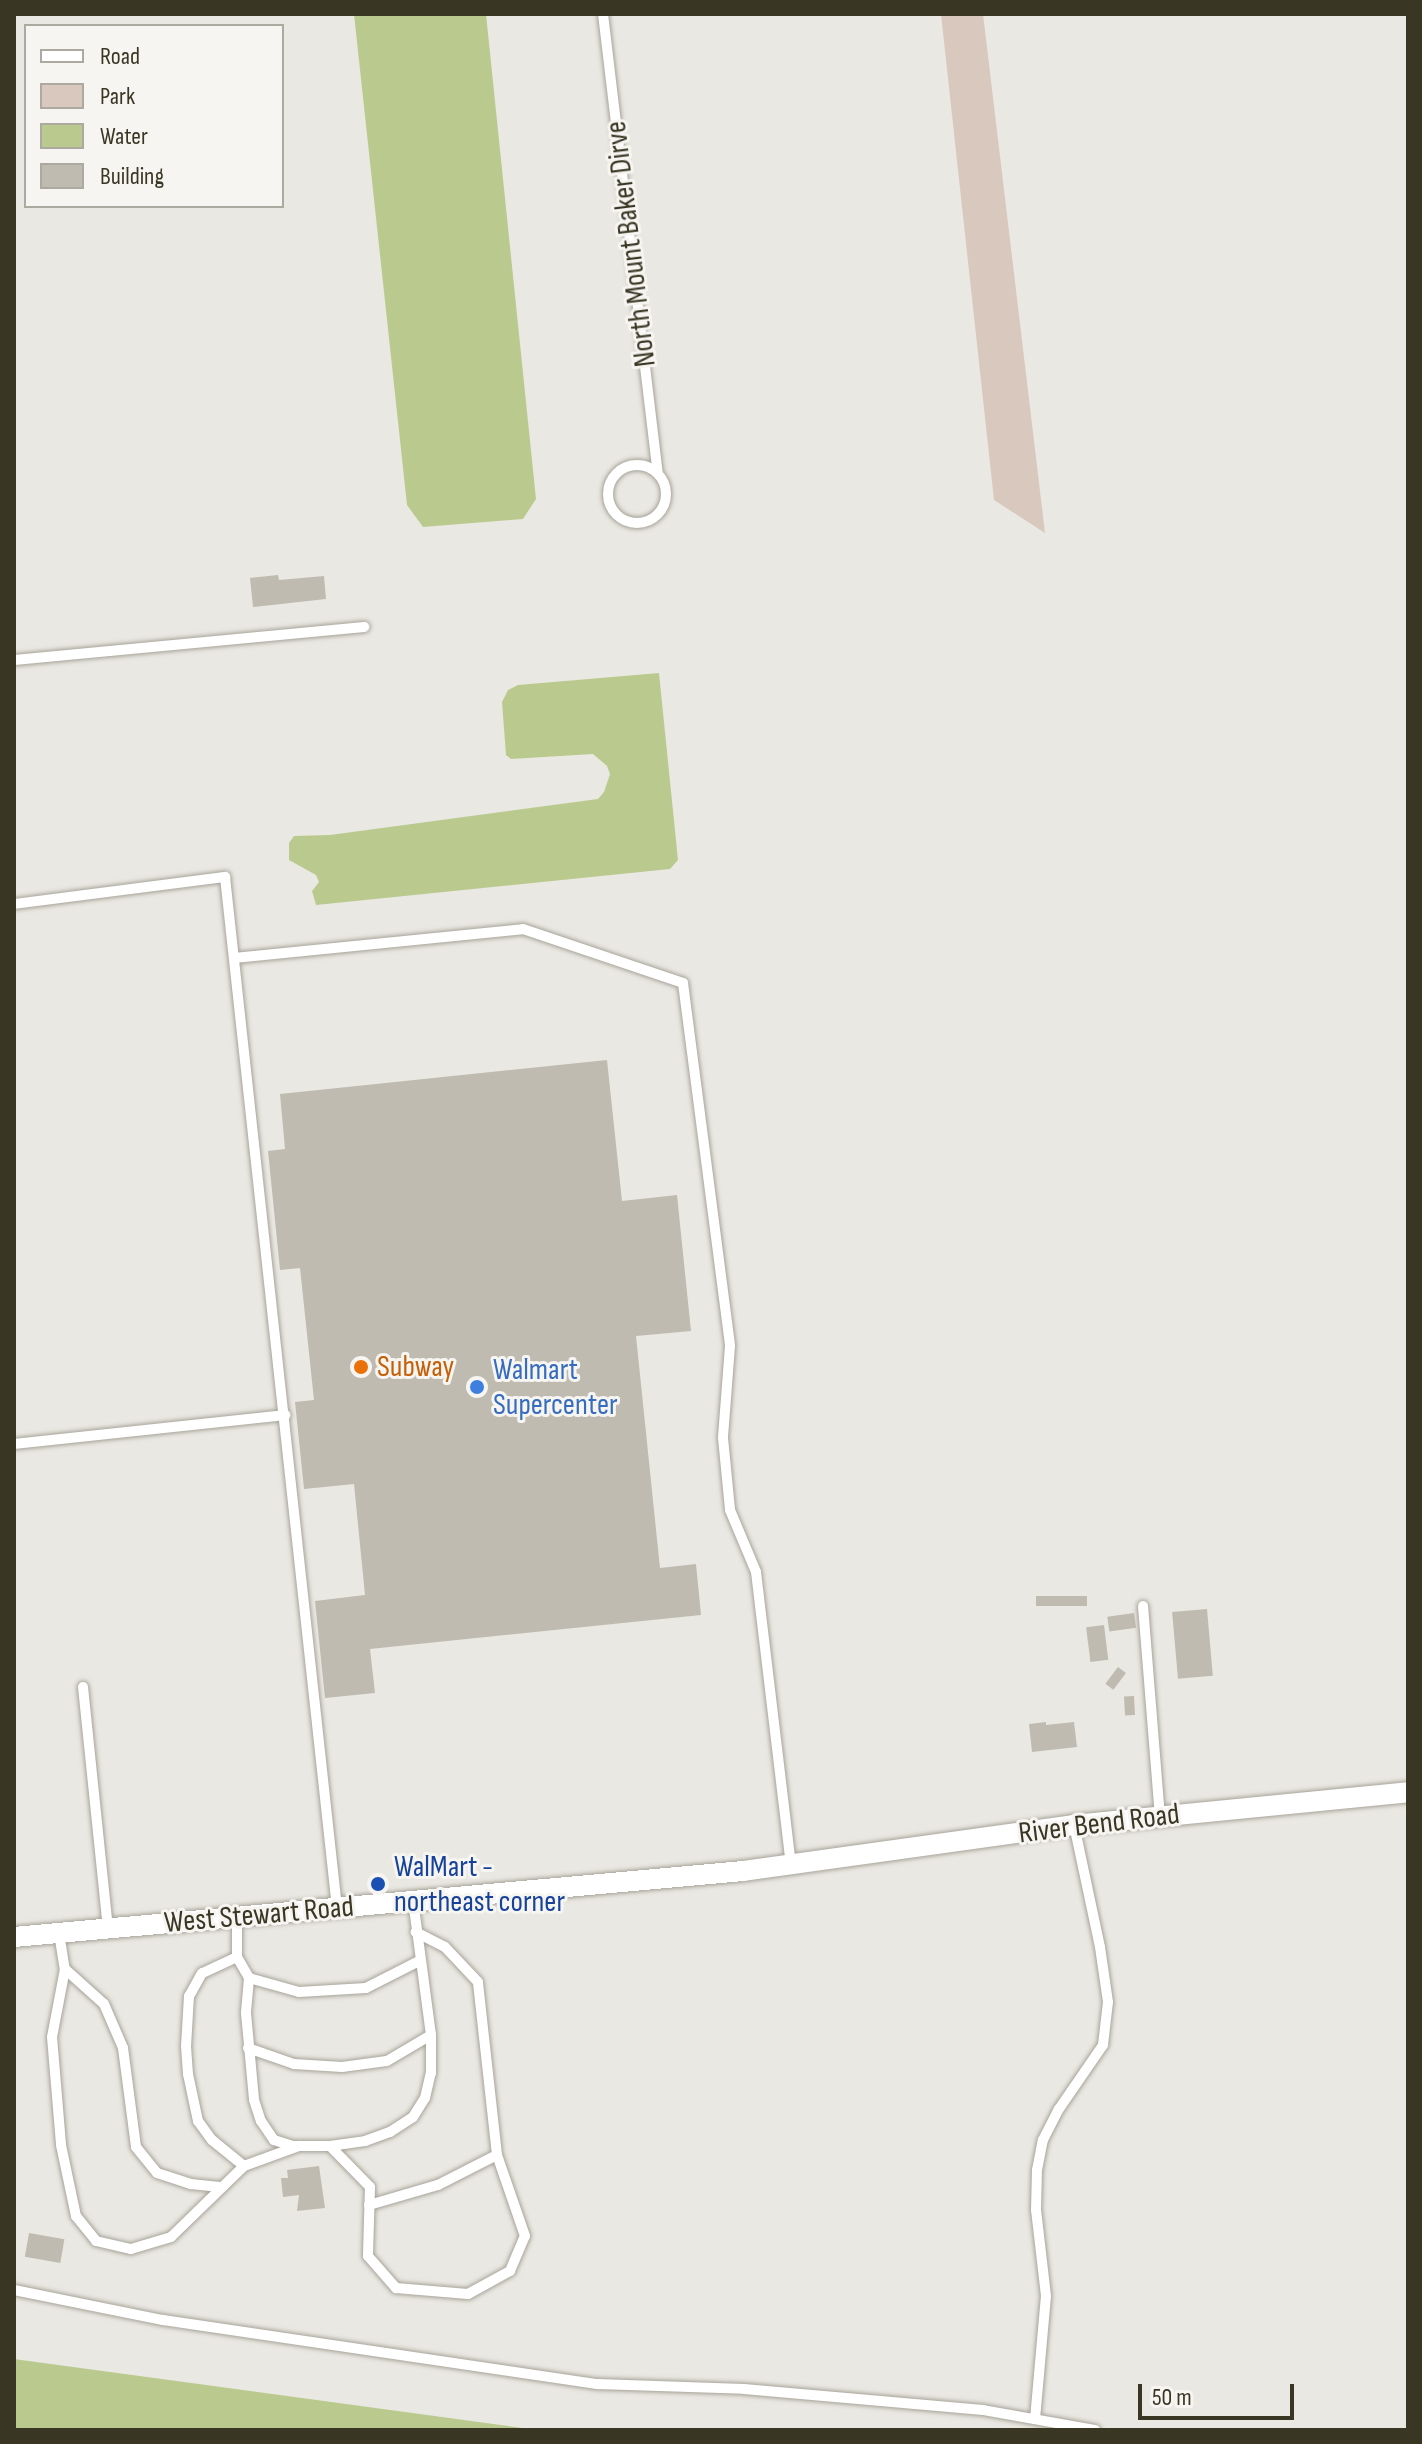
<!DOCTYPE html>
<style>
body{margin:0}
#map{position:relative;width:1422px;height:2444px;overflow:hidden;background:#eae8e2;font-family:"Sofia Sans Condensed",sans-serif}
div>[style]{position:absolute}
.green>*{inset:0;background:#d9c8bd}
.water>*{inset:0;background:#baca8f}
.building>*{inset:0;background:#bfbbb1;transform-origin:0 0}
.roads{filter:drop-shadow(0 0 2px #a7a49a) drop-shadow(0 0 2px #a7a49a)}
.service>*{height:10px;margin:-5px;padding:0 5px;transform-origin:5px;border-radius:5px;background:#fff}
.service>.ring{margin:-5px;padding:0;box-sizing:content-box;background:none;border:10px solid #fff;border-radius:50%}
.minor>*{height:20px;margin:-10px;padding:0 10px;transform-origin:10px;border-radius:10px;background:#fff}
.dots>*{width:22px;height:22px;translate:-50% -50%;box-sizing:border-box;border:4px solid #f7f5f2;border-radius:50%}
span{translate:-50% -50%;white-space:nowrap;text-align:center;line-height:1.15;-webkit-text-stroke:6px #f7f5f2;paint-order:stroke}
.street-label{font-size:30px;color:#3a3624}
.food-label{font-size:30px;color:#c56008}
.left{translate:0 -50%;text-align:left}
.shop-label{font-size:30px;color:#366cbe}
.transit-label{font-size:30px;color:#164399}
.frame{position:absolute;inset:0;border:16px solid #3a3624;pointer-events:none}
.legend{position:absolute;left:24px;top:24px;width:260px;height:184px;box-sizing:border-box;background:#f7f5f2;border:2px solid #aba9a0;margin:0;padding:10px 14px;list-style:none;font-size:24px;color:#3a3624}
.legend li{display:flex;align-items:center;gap:16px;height:40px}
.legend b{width:40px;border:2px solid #aba9a0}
.scale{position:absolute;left:1138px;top:2384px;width:156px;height:36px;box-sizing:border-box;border:4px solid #3a3624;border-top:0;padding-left:10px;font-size:24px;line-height:28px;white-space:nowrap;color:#3a3624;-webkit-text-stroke:6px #f7f5f2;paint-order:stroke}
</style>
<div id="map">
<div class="green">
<div style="clip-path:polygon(941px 14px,983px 14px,1045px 533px,994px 500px)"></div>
</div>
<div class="water">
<div style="clip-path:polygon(354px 14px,486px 14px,536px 499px,523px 519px,423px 527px,407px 505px)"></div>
<div style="clip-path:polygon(659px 673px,678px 860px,670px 869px,316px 905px,312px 891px,319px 882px,316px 875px,289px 860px,289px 843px,294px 836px,330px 835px,598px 799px,604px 792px,610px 774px,607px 766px,593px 754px,511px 759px,506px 755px,502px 702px,508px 690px,518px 685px)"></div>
<div style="clip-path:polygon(14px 2359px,537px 2430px,14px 2430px)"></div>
</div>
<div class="building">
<div style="clip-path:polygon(278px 575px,279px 580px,324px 576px,326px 599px,253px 607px,250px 578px)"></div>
<div style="clip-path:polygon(607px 1060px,622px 1201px,677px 1195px,691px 1331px,636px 1336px,660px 1568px,696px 1564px,701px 1615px,370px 1649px,375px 1693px,325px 1698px,315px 1601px,365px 1595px,354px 1484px,304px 1489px,295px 1402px,314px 1400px,300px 1268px,280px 1270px,268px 1151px,285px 1149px,280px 1094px)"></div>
<div style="left:1087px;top:1596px;width:10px;height:51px;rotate:90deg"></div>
<div style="left:1207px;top:1609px;width:67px;height:35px;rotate:85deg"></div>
<div style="left:1134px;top:1613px;width:15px;height:27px;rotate:82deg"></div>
<div style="left:1104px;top:1625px;width:35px;height:18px;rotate:83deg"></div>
<div style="left:1118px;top:1667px;width:10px;height:21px;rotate:37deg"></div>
<div style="left:1134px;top:1696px;width:19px;height:10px;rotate:87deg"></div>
<div style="clip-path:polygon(1046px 1722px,1046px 1725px,1074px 1722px,1077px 1747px,1032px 1752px,1029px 1724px)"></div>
<div style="clip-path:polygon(319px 2166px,325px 2208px,297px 2211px,299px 2195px,283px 2197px,281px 2178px,288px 2178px,287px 2170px)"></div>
<div style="left:29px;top:2233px;width:36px;height:24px;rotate:10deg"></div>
</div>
<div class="roads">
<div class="service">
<div style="left:603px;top:14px;width:463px;rotate:83.2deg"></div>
<div class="ring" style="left:608px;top:465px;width:48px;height:48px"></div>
<div style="left:14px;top:660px;width:352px;rotate:-5.4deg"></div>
<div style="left:14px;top:904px;width:213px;rotate:-7.3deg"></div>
<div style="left:225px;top:877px;width:1037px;rotate:83.8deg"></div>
<div style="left:234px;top:958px;width:290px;rotate:-5.7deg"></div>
<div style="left:523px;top:929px;width:169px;rotate:18.6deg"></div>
<div style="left:683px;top:983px;width:366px;rotate:82.6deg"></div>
<div style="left:730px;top:1346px;width:92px;rotate:94.4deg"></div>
<div style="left:723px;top:1438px;width:72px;rotate:84.4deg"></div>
<div style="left:730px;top:1510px;width:67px;rotate:67.2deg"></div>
<div style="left:756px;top:1572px;width:294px;rotate:83.2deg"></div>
<div style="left:14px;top:1444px;width:273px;rotate:-6.1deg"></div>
<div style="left:1143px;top:1606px;width:212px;rotate:85.4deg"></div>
<div style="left:83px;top:1687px;width:242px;rotate:84.1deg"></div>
<div style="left:237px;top:1917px;width:40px;rotate:90deg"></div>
<div style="left:237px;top:1957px;width:38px;rotate:155deg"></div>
<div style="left:202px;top:1973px;width:26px;rotate:119deg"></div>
<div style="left:189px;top:1996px;width:50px;rotate:93.4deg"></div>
<div style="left:186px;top:2046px;width:28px;rotate:86deg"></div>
<div style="left:188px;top:2074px;width:48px;rotate:78deg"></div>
<div style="left:198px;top:2121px;width:24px;rotate:54deg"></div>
<div style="left:212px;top:2140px;width:41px;rotate:39.1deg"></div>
<div style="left:59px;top:1933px;width:36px;rotate:81deg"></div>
<div style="left:65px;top:1969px;width:69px;rotate:100.8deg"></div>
<div style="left:52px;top:2037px;width:108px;rotate:85.2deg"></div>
<div style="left:61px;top:2145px;width:73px;rotate:78.1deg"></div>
<div style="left:76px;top:2216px;width:32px;rotate:51deg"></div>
<div style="left:96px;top:2241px;width:36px;rotate:13deg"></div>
<div style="left:131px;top:2249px;width:42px;rotate:-16.7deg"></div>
<div style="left:171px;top:2237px;width:102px;rotate:-44.2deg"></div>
<div style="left:244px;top:2166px;width:59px;rotate:-20deg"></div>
<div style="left:237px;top:1957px;width:24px;rotate:60deg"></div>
<div style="left:249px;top:1978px;width:52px;rotate:15.6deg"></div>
<div style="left:299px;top:1992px;width:67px;rotate:-3.4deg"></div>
<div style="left:366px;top:1988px;width:59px;rotate:-27deg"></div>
<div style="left:65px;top:1969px;width:52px;rotate:41.9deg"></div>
<div style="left:104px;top:2004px;width:48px;rotate:66.6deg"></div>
<div style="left:123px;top:2048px;width:100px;rotate:82.5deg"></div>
<div style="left:136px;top:2147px;width:33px;rotate:51deg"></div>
<div style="left:157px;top:2173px;width:36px;rotate:18deg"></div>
<div style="left:191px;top:2184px;width:31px;rotate:6deg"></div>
<div style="left:249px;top:1978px;width:35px;rotate:95deg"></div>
<div style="left:246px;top:2013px;width:87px;rotate:84.7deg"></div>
<div style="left:254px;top:2100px;width:22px;rotate:72deg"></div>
<div style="left:261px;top:2121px;width:23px;rotate:56deg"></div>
<div style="left:274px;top:2140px;width:19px;rotate:18deg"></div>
<div style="left:292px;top:2146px;width:38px"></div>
<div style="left:330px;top:2146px;width:35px;rotate:-8deg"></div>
<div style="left:365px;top:2141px;width:27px;rotate:-20deg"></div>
<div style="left:390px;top:2132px;width:27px;rotate:-33deg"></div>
<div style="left:413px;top:2117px;width:22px;rotate:-58deg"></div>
<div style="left:425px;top:2098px;width:26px;rotate:-77deg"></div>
<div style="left:431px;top:2073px;width:38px;rotate:-90deg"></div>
<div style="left:431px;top:2035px;width:136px;rotate:-97.6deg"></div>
<div style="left:248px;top:2048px;width:49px;rotate:19.2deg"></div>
<div style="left:294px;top:2064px;width:48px;rotate:3.6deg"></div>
<div style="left:342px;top:2067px;width:45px;rotate:-7.6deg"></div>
<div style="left:387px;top:2061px;width:51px;rotate:-30.6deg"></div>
<div style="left:330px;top:2146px;width:57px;rotate:45.7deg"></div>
<div style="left:370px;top:2187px;width:69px;rotate:91.7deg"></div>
<div style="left:368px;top:2256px;width:43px;rotate:48.8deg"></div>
<div style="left:396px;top:2288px;width:72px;rotate:4.8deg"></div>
<div style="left:468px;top:2294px;width:48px;rotate:-28.7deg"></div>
<div style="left:510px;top:2271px;width:38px;rotate:-67deg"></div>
<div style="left:525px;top:2236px;width:86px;rotate:-109.1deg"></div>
<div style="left:497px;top:2155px;width:174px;rotate:-96.3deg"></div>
<div style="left:478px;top:1982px;width:48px;rotate:-133.3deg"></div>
<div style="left:445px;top:1947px;width:33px;rotate:-153deg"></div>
<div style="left:369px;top:2205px;width:72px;rotate:-16.2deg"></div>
<div style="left:438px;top:2185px;width:66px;rotate:-27deg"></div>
<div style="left:14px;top:2290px;width:152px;rotate:11.4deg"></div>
<div style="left:163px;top:2320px;width:439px;rotate:8.4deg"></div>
<div style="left:597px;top:2384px;width:147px;rotate:1.9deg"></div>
<div style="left:744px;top:2389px;width:240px;rotate:5deg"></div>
<div style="left:983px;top:2410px;width:114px;rotate:10.1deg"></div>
<div style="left:1035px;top:2419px;width:123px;rotate:-84.9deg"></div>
<div style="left:1046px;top:2296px;width:87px;rotate:-96.6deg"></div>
<div style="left:1036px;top:2210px;width:40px;rotate:-88.6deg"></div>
<div style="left:1037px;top:2170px;width:31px;rotate:-79deg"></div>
<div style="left:1043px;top:2140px;width:35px;rotate:-63deg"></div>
<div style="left:1059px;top:2109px;width:78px;rotate:-55.5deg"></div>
<div style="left:1103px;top:2045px;width:43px;rotate:-83.4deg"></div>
<div style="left:1108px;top:2002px;width:56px;rotate:-98.3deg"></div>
<div style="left:1100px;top:1947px;width:125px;rotate:-102deg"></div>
</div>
<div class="minor">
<div style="left:14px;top:1937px;width:732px;rotate:-5.17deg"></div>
<div style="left:743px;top:1871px;width:334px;rotate:-7.9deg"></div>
<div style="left:1074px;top:1825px;width:336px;rotate:-5.6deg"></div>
</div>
</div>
<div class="dots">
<div style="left:361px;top:1367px;background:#e8710a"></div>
<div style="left:477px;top:1387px;background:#3f7fe0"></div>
<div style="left:378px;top:1884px;background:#1a4fb4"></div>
</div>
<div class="street-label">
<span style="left:631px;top:244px;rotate:-97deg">North Mount Baker Dirve</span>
<span style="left:1099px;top:1824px;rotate:-7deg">River Bend Road</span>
<span style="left:259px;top:1915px;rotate:-5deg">West Stewart Road</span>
</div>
<div class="food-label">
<span class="left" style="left:377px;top:1367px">Subway</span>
</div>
<div class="shop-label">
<span class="left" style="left:493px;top:1387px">Walmart<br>Supercenter</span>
</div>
<div class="transit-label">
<span class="left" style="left:394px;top:1884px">WalMart -<br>northeast corner</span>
</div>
<div class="frame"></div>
<ul class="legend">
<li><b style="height:10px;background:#fff"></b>Road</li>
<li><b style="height:22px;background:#d9c8bd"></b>Park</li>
<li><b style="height:22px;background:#baca8f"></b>Water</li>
<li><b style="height:22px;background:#bfbbb1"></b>Building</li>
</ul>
<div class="scale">50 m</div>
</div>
